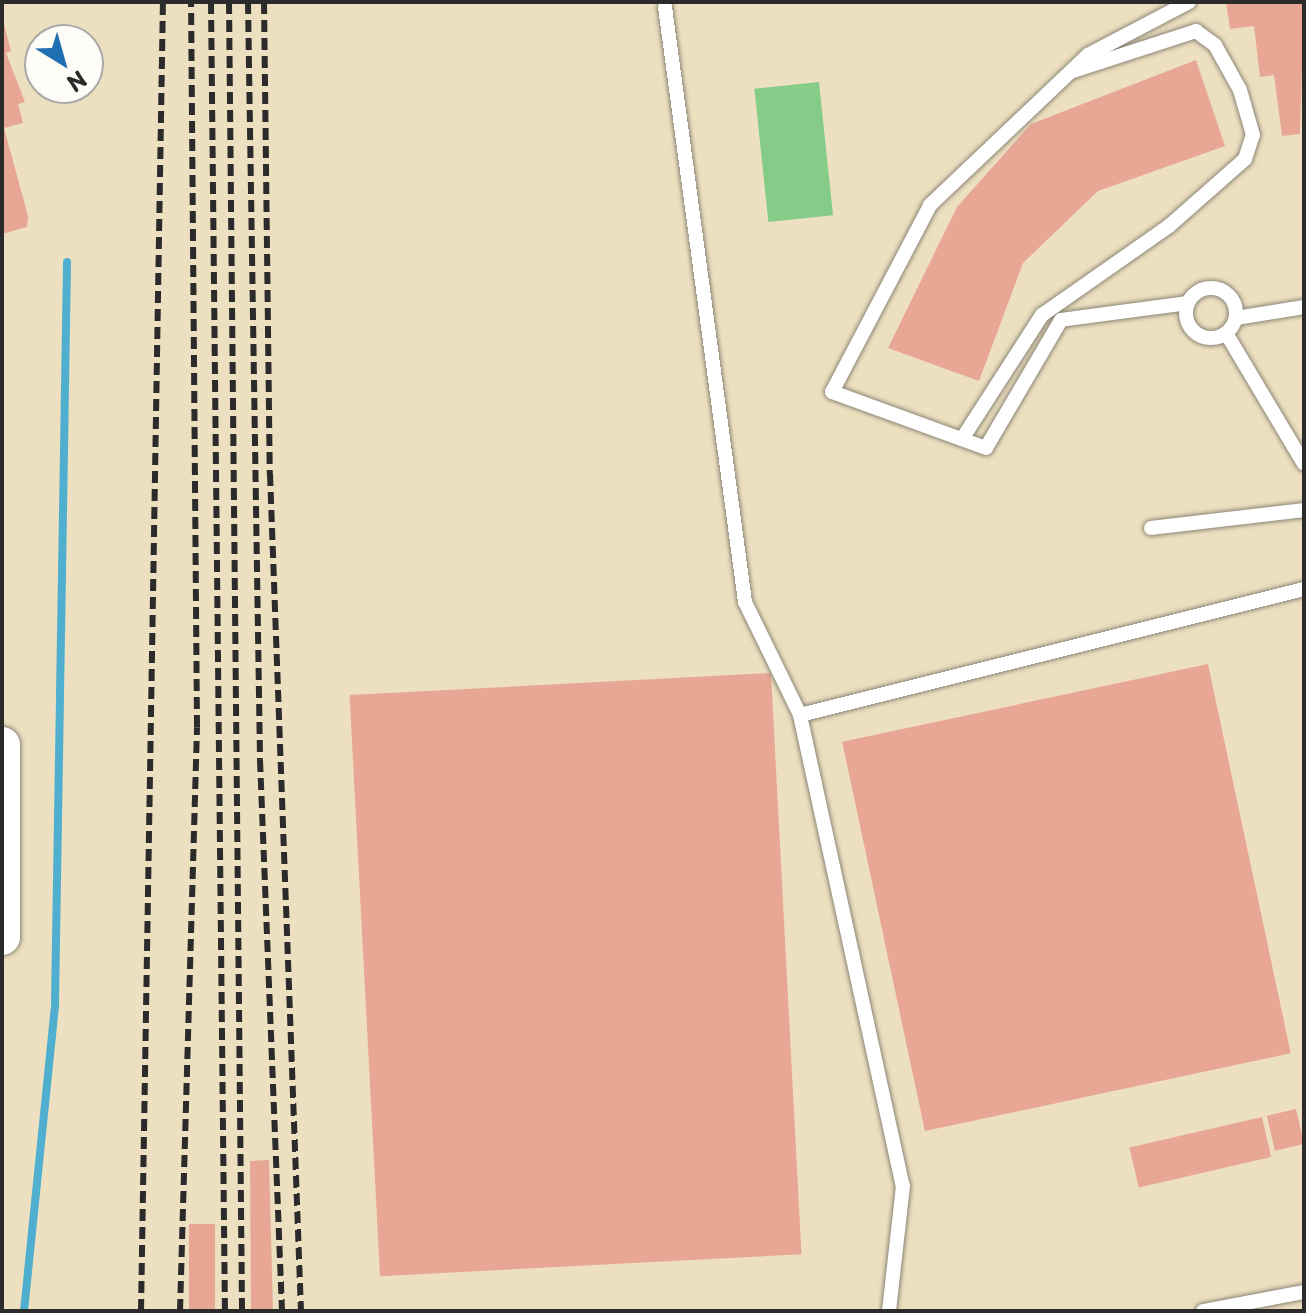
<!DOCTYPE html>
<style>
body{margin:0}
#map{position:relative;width:1306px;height:1313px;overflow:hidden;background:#ede0c0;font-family:"Playpen Sans",sans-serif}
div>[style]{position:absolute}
.green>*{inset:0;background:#84cc88;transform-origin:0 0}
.stream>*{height:8px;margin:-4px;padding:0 4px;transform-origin:4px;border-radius:4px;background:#50afcf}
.building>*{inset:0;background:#e8a695;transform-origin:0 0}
.roads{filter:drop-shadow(0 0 2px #8c8676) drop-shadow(0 0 2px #8c8676)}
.service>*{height:14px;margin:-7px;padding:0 7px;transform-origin:7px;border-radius:7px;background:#fff}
.service>.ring{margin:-7px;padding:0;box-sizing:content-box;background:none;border:14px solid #fff;border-radius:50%}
.tertiary>*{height:36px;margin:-18px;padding:0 18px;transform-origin:18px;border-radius:18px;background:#fff}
.rail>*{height:6px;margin-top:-3px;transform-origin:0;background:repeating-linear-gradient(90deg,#2b2b2b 0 12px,transparent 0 18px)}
span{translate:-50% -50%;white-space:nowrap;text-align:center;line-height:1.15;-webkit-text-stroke:6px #fdfcf7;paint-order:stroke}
.frame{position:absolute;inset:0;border:4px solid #2b2b2b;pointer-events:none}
.north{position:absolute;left:24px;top:24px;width:80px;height:80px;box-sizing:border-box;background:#fdfcf7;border:2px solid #a9a8a5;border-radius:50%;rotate:143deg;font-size:22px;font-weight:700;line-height:32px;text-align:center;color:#2b2b2b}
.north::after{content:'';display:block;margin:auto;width:28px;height:36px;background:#1f6fb2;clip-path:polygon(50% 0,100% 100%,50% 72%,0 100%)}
</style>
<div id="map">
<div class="green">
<div style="left:819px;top:82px;width:134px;height:65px;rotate:84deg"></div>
</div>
<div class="stream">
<div style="left:24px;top:1311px;width:309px;rotate:-84.2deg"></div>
<div style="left:55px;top:1004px;width:742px;rotate:-89.07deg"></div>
</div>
<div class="building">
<div style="clip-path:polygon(1226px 2px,1304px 2px,1300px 134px,1282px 136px,1274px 75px,1260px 77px,1254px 26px,1230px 29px)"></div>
<div style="clip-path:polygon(3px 20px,11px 51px,6px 53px,25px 102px,18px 104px,23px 123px,4px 128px,28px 216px,27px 227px,2px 234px)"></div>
<div style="clip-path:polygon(1196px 60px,1225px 146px,1098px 191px,1023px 263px,979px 381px,888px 348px,957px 207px,1031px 124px)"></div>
<div style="left:1208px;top:664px;width:398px;height:374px;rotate:78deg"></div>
<div style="left:771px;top:673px;width:582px;height:422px;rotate:87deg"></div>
<div style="left:1296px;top:1109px;width:36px;height:30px;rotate:77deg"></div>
<div style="left:1262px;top:1117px;width:41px;height:136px;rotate:77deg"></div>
<div style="clip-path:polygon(269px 1160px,273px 1311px,251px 1311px,250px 1161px)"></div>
<div style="left:189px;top:1224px;width:26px;height:87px"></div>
</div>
<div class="roads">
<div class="service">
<div style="left:665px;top:7px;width:600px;rotate:82.34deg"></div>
<div style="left:745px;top:602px;width:126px;rotate:64deg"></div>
<div style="left:800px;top:715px;width:482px;rotate:77.7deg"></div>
<div style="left:903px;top:1186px;width:126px;rotate:96.4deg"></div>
<div class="ring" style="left:1186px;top:288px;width:36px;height:36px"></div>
<div style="left:1188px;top:303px;width:128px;rotate:172.4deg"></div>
<div style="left:1061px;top:320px;width:148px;rotate:120.4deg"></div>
<div style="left:986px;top:448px;width:164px;rotate:-160deg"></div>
<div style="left:832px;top:392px;width:211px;rotate:-62.3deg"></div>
<div style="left:930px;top:205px;width:218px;rotate:-43.5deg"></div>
<div style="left:1088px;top:55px;width:114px;rotate:-27.7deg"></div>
<div style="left:1236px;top:318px;width:69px;rotate:-9.2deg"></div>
<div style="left:1226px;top:333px;width:152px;rotate:59.2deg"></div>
<div style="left:962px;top:439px;width:148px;rotate:-57.2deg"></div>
<div style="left:1042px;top:315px;width:155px;rotate:-35deg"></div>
<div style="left:1169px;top:226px;width:101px;rotate:-41.4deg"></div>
<div style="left:1245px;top:159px;width:25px;rotate:-72deg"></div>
<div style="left:1253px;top:135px;width:47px;rotate:-106.1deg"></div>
<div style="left:1240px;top:90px;width:51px;rotate:-119.1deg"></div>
<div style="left:1215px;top:45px;width:24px;rotate:-144deg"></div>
<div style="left:1196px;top:31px;width:129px;rotate:162deg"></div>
<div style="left:1151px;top:528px;width:154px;rotate:-6.7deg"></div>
<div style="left:800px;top:715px;width:520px;rotate:-14.04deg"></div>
<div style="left:1203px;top:1311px;width:103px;rotate:-10.7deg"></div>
</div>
<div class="tertiary">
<div style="left:2px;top:745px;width:192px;rotate:90deg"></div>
</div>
</div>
<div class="rail">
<div style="left:211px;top:2px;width:1309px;rotate:89.39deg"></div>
<div style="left:229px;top:2px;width:1309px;rotate:89.43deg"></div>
<div style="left:248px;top:2px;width:758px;rotate:89.09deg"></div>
<div style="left:260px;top:760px;width:551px;rotate:87.71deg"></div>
<div style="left:264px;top:2px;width:472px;rotate:89.3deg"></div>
<div style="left:270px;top:474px;width:838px;rotate:87.88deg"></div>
<div style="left:141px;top:1311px;width:1309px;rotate:-89.04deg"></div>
<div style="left:180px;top:1311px;width:584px;rotate:-88.33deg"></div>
<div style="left:197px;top:727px;width:725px;rotate:-90.47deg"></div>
</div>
<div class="frame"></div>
<div class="north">N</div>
</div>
